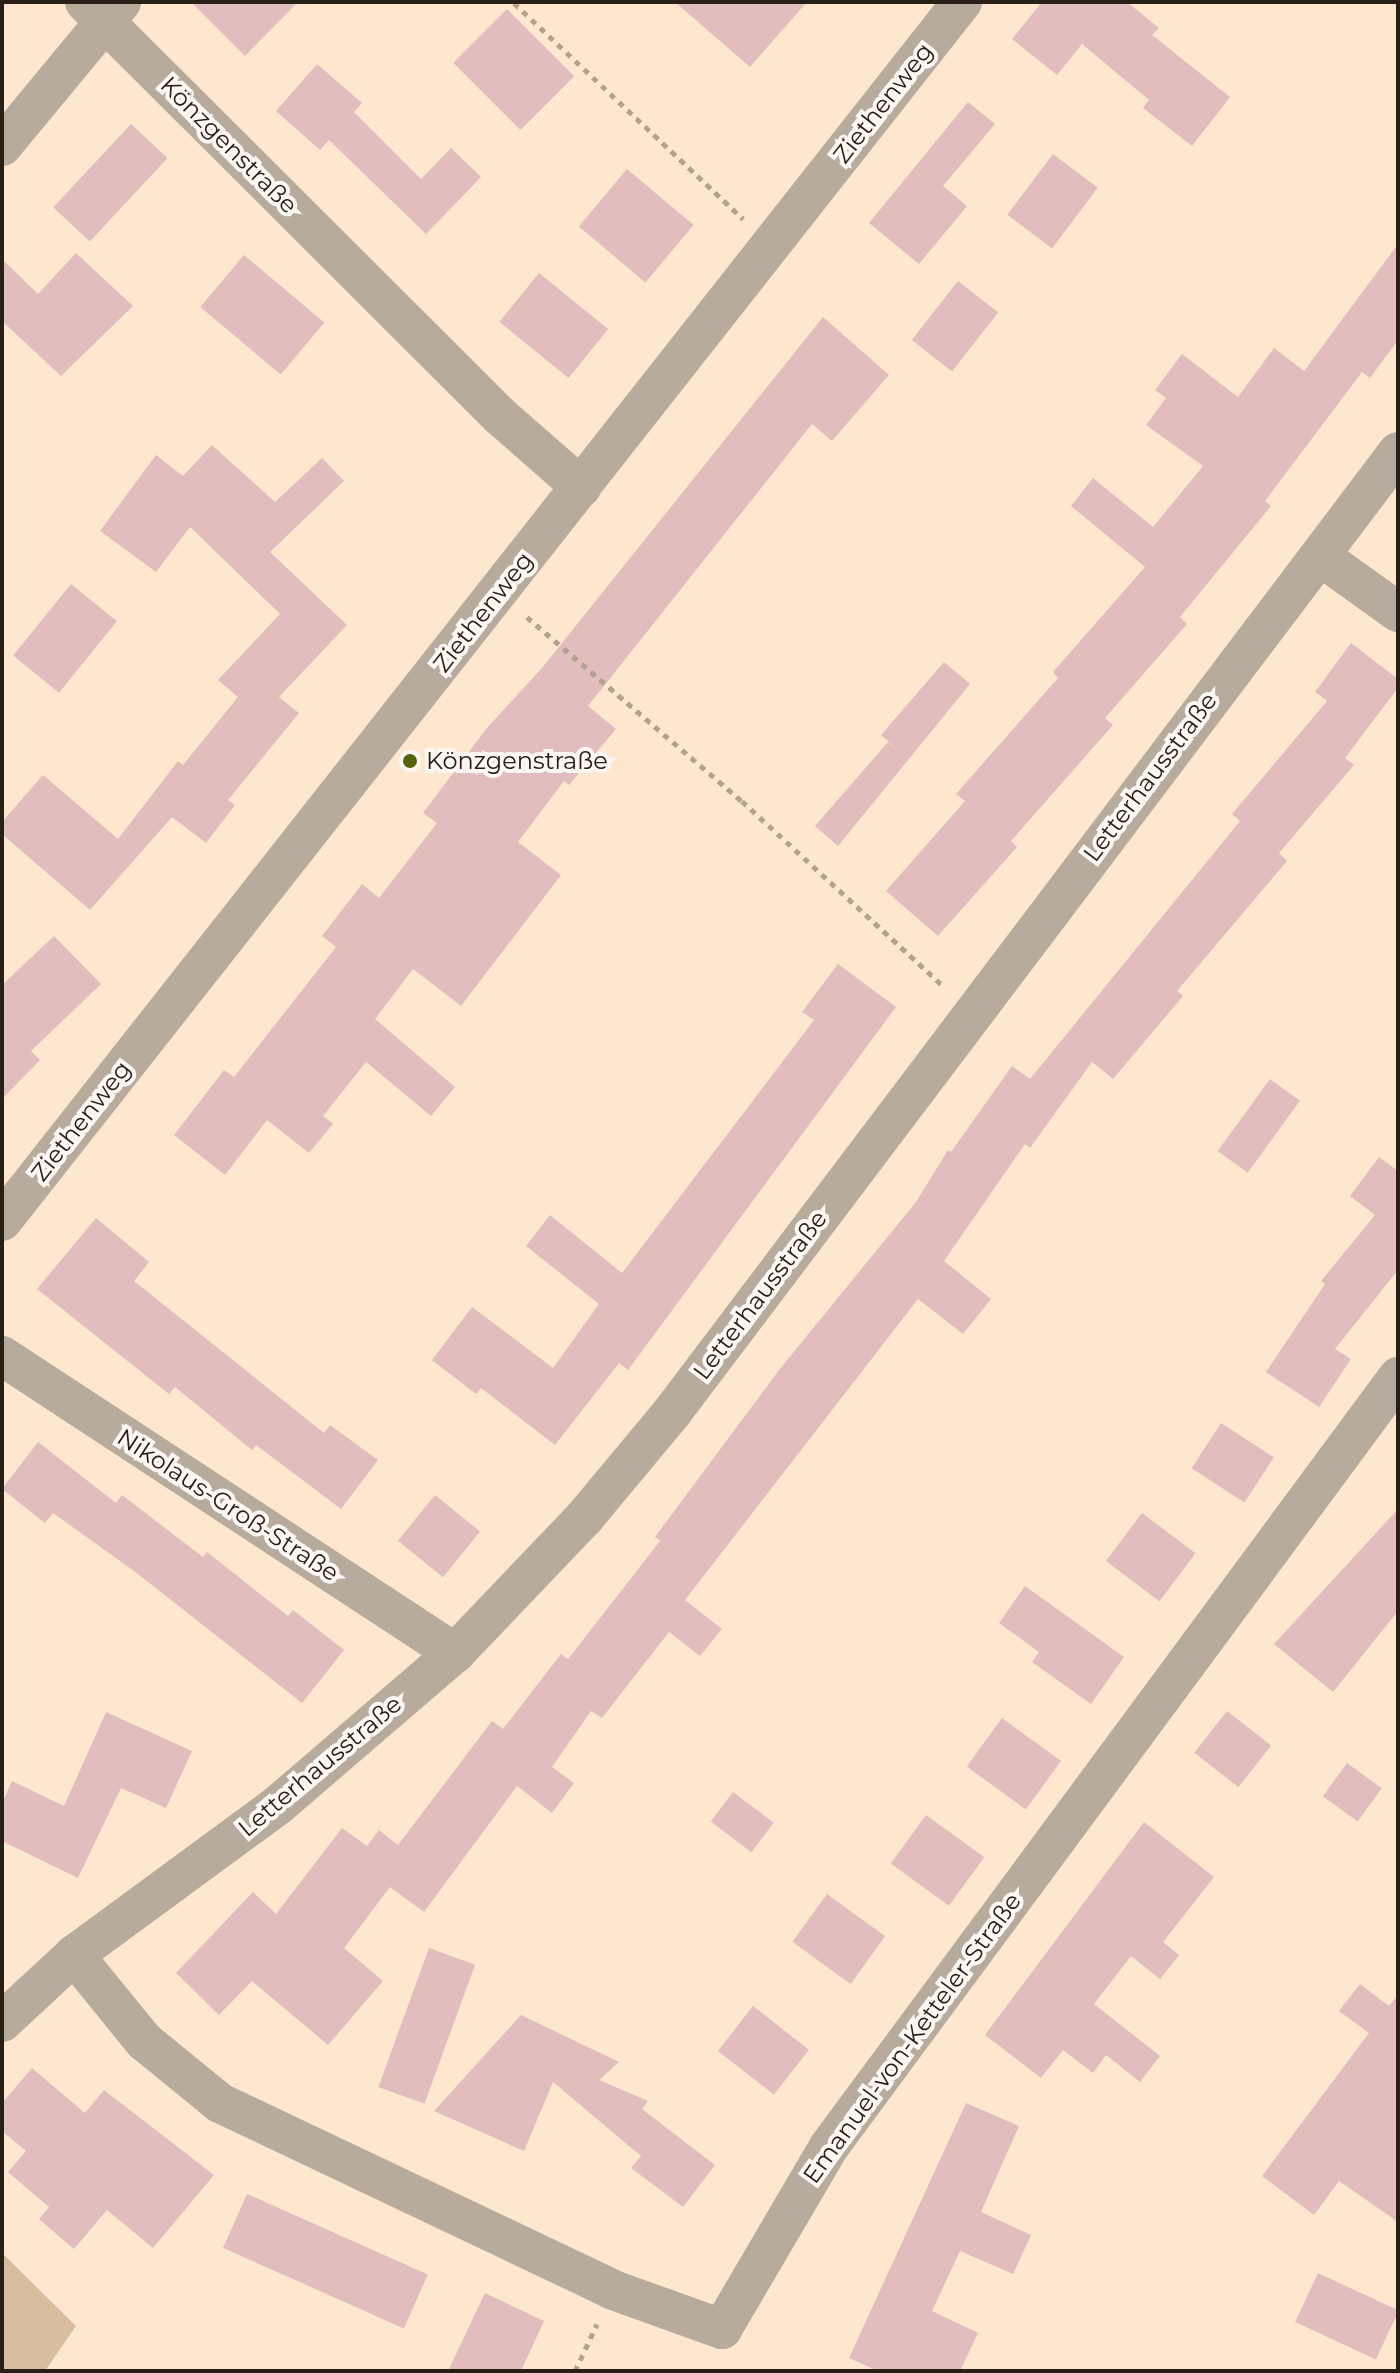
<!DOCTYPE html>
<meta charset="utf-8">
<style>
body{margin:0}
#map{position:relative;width:1400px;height:2373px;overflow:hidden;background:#fde7cf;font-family:Montserrat,sans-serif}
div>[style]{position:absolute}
.green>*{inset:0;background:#d8bd9f}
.building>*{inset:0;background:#e1bebd;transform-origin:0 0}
.path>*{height:5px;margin-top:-2.5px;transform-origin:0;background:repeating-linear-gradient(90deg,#b3a28f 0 6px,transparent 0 12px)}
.minor>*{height:40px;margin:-20px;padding:0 20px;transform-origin:20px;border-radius:20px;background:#b7ab9d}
.dots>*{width:22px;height:22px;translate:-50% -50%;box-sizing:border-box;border:4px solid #fcf7f3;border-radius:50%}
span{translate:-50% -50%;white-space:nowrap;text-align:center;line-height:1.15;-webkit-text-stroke:8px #fcf7f3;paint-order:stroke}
.street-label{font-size:24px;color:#282017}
.poi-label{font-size:24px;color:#282017}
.left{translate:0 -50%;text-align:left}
.frame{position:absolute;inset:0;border:4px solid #282017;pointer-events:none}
</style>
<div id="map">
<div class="green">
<div style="clip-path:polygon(2px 2253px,76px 2326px,45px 2371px,2px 2371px)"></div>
</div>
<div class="building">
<div style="clip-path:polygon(191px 2px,298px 2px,245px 56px)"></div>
<div style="clip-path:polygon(675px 2px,807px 2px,750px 67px)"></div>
<div style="clip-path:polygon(1042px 2px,1127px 2px,1159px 28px,1152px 35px,1230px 97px,1192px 146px,1143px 108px,1149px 100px,1082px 44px,1057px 75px,1012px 39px)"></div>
<div style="left:507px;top:9px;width:95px;height:76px;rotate:45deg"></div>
<div style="clip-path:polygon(317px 64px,362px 103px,354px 112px,421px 179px,451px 148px,481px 177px,426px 234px,329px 140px,320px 150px,276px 111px)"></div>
<div style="clip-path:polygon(968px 102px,995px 124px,943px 186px,967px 206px,919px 264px,869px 223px)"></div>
<div style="left:131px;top:124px;width:50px;height:114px;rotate:43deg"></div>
<div style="left:1053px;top:154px;width:56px;height:76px;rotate:37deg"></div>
<div style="left:627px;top:169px;width:87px;height:75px;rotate:40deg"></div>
<div style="clip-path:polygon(1398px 244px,1398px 340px,1370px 378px,1362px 372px,1265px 501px,1271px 506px,1180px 617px,1187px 624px,1105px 718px,1113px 725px,1011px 841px,1017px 847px,938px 936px,886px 891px,965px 801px,956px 794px,1058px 678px,1053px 672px,1145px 567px,1071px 506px,1093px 478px,1153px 527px,1203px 466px,1146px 425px,1166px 398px,1155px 390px,1182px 354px,1238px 397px,1274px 348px,1304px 371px)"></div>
<div style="clip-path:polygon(76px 253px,133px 306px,61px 376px,2px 321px,2px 259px,38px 294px)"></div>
<div style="left:244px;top:255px;width:105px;height:68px;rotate:40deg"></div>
<div style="left:539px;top:273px;width:89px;height:63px;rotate:39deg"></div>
<div style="left:958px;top:281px;width:51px;height:75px;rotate:38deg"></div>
<div style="clip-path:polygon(823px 317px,889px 375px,832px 441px,812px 424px,588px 706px,616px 729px,569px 785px,564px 781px,518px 842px,561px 875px,461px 1006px,413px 969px,375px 1019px,455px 1087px,431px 1116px,366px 1062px,323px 1116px,333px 1124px,309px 1153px,267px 1120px,225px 1175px,174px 1135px,224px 1070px,234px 1077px,336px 947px,322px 936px,362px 884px,379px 898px,437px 823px,423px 813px,486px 729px,542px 668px)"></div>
<div style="clip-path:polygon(212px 445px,275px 502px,322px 458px,344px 481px,270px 552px,347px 625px,279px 697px,299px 713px,228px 800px,235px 805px,206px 843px,172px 817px,90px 910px,2px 834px,2px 822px,43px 775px,118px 839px,178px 761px,183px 765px,238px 697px,218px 680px,280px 614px,190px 527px,156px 572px,100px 531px,156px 455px,183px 476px)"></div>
<div style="left:71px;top:584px;width:59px;height:92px;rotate:39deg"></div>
<div style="clip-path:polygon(1351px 643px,1398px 679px,1398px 688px,1345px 758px,1354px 765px,1279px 853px,1287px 861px,1177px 991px,1183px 996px,1113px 1079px,1092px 1062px,1030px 1148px,1025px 1144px,944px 1261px,991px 1299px,963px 1334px,918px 1299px,685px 1600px,722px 1629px,700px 1656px,669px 1632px,602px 1718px,591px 1711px,552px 1767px,574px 1783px,552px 1813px,517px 1786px,424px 1912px,390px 1887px,344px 1948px,383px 1981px,328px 2045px,252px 1981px,219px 2015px,176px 1973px,253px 1892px,276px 1914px,342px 1828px,367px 1846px,379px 1830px,398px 1845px,492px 1721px,503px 1729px,561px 1654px,568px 1659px,660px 1541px,655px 1537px,779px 1370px,916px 1202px,948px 1150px,951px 1152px,1012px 1066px,1030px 1079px,1240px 821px,1232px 814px,1327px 701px,1315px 692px)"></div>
<div style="clip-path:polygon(944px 662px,970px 684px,838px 846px,815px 826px,888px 742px,902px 754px,881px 735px)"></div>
<div style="clip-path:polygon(54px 936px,101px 984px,31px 1051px,40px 1060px,2px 1099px,2px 985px)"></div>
<div style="clip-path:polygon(838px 964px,896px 1007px,628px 1370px,619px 1363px,555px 1445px,481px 1388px,476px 1394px,432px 1360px,472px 1307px,553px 1368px,599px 1304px,526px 1246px,550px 1215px,622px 1273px,814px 1020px,802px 1012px)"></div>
<div style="left:1270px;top:1079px;width:37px;height:89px;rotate:36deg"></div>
<div style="clip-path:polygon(1379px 1157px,1398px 1171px,1398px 1270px,1335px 1349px,1351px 1359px,1319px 1407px,1266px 1372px,1325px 1284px,1321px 1281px,1375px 1215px,1350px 1196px)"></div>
<div style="clip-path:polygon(96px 1218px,149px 1262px,134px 1281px,324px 1433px,330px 1425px,378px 1460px,341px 1509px,256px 1445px,252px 1450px,175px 1387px,169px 1394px,37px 1289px)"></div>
<div style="left:1221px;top:1423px;width:63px;height:54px;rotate:33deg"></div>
<div style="clip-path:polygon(38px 1442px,116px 1503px,122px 1495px,203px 1557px,207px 1552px,288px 1616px,293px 1610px,344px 1650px,302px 1703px,134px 1571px,53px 1513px,45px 1523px,2px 1489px)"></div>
<div style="left:435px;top:1495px;width:58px;height:59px;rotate:39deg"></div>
<div style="clip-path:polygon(1398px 1509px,1398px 1611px,1333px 1692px,1274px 1644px)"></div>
<div style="left:1142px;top:1513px;width:67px;height:60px;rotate:37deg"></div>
<div style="clip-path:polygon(1025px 1586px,1124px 1657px,1091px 1704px,1032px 1662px,1039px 1652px,999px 1623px)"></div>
<div style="left:1227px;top:1711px;width:56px;height:53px;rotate:38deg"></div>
<div style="clip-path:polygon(106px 1712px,192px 1751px,166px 1808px,121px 1788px,78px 1878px,2px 1841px,2px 1803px,12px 1781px,64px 1806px)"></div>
<div style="left:1002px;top:1718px;width:73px;height:60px;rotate:36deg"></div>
<div style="left:1347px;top:1763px;width:43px;height:41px;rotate:36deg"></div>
<div style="left:733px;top:1792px;width:51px;height:37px;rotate:37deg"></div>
<div style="left:926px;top:1815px;width:72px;height:60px;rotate:36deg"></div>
<div style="clip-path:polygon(1144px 1822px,1214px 1877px,1163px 1942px,1179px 1955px,1160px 1979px,1131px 1956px,1094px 2004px,1160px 2056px,1140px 2082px,1106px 2055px,1093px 2073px,1063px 2050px,1041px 2078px,985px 2035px)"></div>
<div style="left:827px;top:1894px;width:72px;height:59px;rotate:36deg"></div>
<div style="left:429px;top:1948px;width:49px;height:148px;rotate:20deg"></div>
<div style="clip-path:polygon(1360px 1984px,1389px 2006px,1398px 1995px,1398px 2222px,1339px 2181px,1314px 2215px,1262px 2176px,1369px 2033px,1339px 2011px)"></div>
<div style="left:753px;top:2006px;width:71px;height:57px;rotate:38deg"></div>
<div style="clip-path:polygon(521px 2015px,619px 2062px,599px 2080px,648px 2101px,642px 2109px,715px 2165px,683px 2207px,631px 2168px,641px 2156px,553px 2082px,524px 2151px,434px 2111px)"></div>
<div style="clip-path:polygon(32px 2068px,85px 2113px,104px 2090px,214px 2175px,153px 2248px,107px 2210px,74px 2249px,39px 2219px,49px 2207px,8px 2172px,26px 2151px,2px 2131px,2px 2103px)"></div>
<div style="clip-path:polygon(966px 2103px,1019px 2126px,981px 2212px,1031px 2235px,1013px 2274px,960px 2251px,932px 2311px,978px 2333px,960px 2371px,878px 2371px,849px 2358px)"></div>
<div style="left:247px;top:2194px;width:198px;height:59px;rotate:24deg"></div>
<div style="left:1318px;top:2273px;width:89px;height:54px;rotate:25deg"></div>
<div style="clip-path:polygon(485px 2293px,544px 2321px,521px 2371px,448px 2371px)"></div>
</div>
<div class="path">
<div style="left:514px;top:3px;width:315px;rotate:43.3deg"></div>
<div style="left:527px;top:617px;width:283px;rotate:40.6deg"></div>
<div style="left:742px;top:801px;width:275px;rotate:42.6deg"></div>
<div style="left:575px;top:2371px;width:52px;rotate:-64.9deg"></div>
</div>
<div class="minor">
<div style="left:85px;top:2px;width:586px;rotate:44.93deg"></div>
<div style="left:500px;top:416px;width:108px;rotate:41.2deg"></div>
<div style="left:2px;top:146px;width:187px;rotate:-50.4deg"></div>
<div style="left:1320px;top:556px;width:96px;rotate:35.7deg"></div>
<div style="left:2px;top:1221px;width:1552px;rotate:-51.78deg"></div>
<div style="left:2px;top:1356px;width:542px;rotate:33.25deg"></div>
<div style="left:74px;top:1955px;width:111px;rotate:50.9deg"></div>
<div style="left:144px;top:2041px;width:98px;rotate:39.2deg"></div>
<div style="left:220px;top:2103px;width:435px;rotate:25.4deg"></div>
<div style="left:613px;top:2290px;width:116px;rotate:19.7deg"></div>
<div style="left:722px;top:2329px;width:210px;rotate:-59.6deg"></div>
<div style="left:828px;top:2148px;width:959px;rotate:-53.52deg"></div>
<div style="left:2px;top:2022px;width:98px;rotate:-42.9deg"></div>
<div style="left:74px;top:1955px;width:253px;rotate:-36.3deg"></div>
<div style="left:278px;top:1805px;width:233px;rotate:-40.7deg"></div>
<div style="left:455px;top:1653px;width:187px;rotate:-46.3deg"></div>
<div style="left:584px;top:1518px;width:139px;rotate:-50.2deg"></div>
<div style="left:673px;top:1411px;width:1202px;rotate:-52.91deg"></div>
</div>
<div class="dots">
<div style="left:410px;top:761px;background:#57650a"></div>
</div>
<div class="street-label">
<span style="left:883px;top:103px;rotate:-52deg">Ziethenweg</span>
<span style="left:229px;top:145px;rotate:45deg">Könzgenstraße</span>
<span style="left:483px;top:612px;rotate:-52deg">Ziethenweg</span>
<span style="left:1150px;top:777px;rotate:-53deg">Letterhausstraße</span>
<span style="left:81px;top:1121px;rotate:-52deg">Ziethenweg</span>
<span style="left:760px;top:1295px;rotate:-53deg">Letterhausstraße</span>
<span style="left:228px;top:1505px;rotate:33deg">Nikolaus-Groß-Straße</span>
<span style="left:320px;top:1766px;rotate:-40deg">Letterhausstraße</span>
<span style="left:912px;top:2038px;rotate:-54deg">Emanuel-von-Ketteler-Straße</span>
</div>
<div class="poi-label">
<span class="left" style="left:426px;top:761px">Könzgenstraße</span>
</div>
<div class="frame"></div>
</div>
